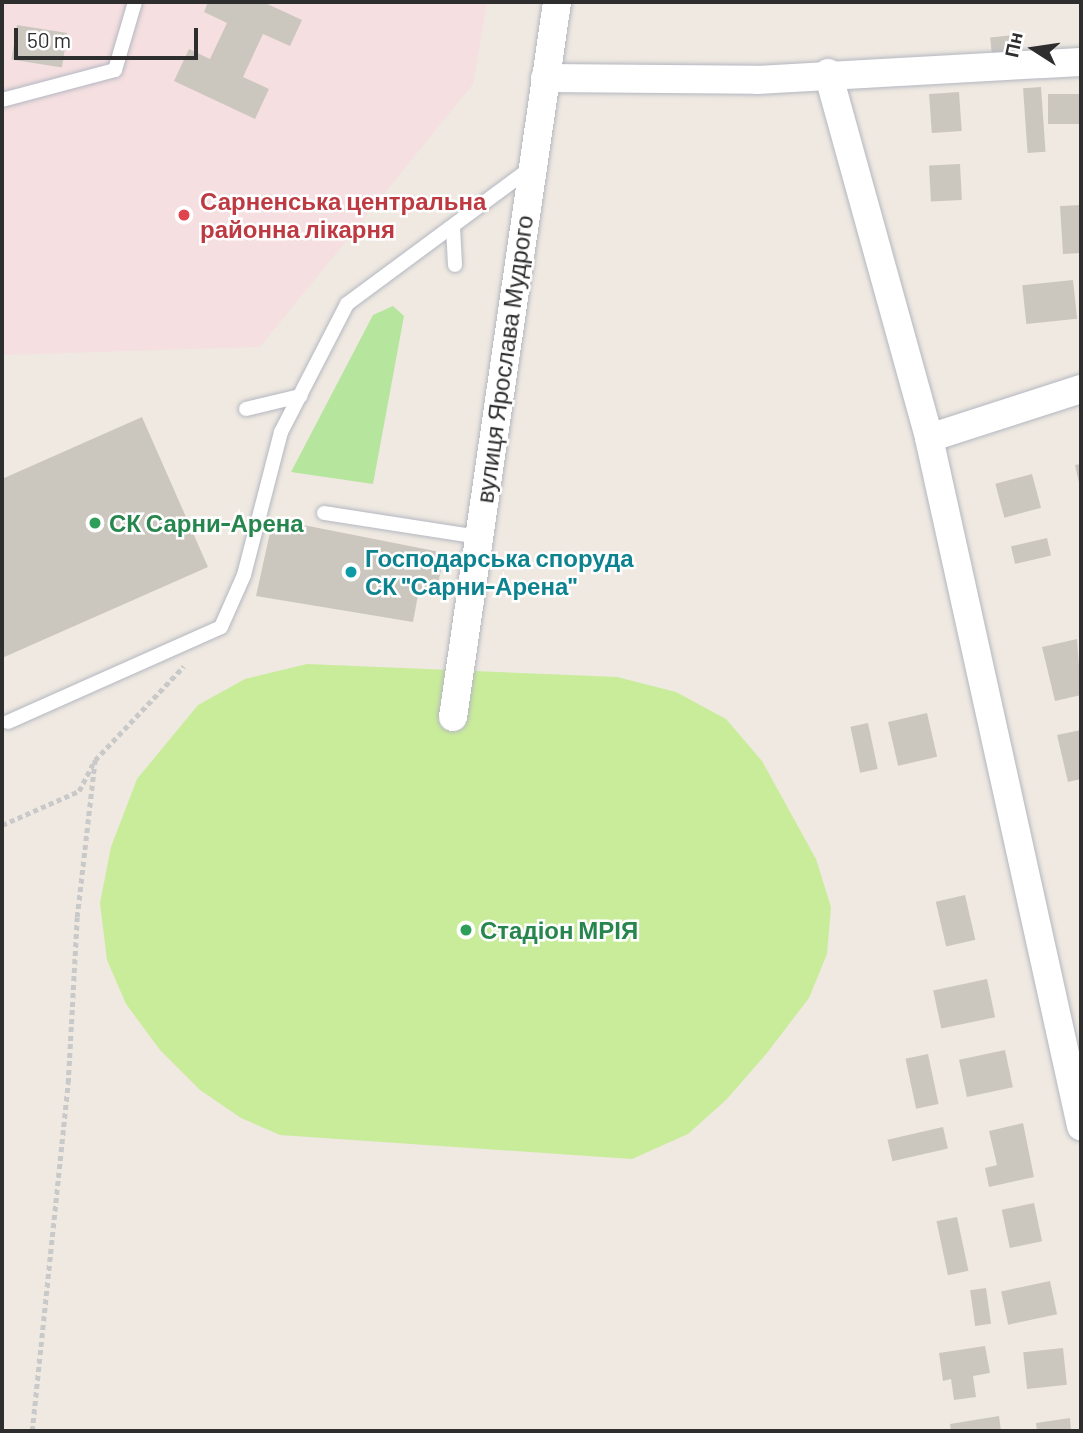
<!DOCTYPE html>
<meta charset="utf-8">
<style>
body{margin:0}
#map{position:relative;width:1083px;height:1433px;overflow:hidden;background:#efe9e1;font-family:Barlow,sans-serif}
div>[style]{position:absolute}
.medical>*{inset:0;background:#f5dfe0}
.green>*{inset:0;background:#b6e59e}
.pitch>*{inset:0;background:#c9ec9a}
.building>*{inset:0;background:#cbc7bf;transform-origin:0 0}
.path>*{height:4.5px;margin-top:-2.25px;transform-origin:0;background:repeating-linear-gradient(90deg,#c9c9c9 0 5px,transparent 0 8.5px)}
.roads{filter:drop-shadow(0 0 2px #b4b7c1) drop-shadow(0 0 2px #b4b7c1)}
.service>*{height:14px;margin:-7px;padding:0 7px;transform-origin:7px;border-radius:7px;background:#fff}
.minor>*{height:28px;margin:-14px;padding:0 14px;transform-origin:14px;border-radius:14px;background:#fff}
.dots>*{width:19px;height:19px;translate:-50% -50%;box-sizing:border-box;border:4px solid #fff;border-radius:50%}
span{translate:-50% -50%;white-space:nowrap;text-align:center;line-height:1.15;-webkit-text-stroke:5px #fff;paint-order:stroke}
.health-label{font-size:24px;color:#be3a42;font-weight:700}
.left{translate:0 -50%;text-align:left}
.street-label{font-size:24px;color:#2e2e2e}
.leisure-label{font-size:24px;color:#27864d;font-weight:700}
.culture-label{font-size:24px;color:#0d838f;font-weight:700}
.frame{position:absolute;inset:0;border:4px solid #2e2e2e;pointer-events:none}
.north{position:absolute;left:999px;top:14px;width:70px;height:70px;-webkit-text-stroke:5px #fff;paint-order:stroke;rotate:282deg;font-size:19px;font-weight:700;line-height:28px;text-align:center;color:#2e2e2e}
.north::after{content:'';display:block;margin:auto;width:24px;height:32px;background:#2e2e2e;clip-path:polygon(50% 0,100% 100%,50% 72%,0 100%)}
.scale{position:absolute;left:14px;top:28px;width:184px;height:32px;box-sizing:border-box;border:4px solid #2e2e2e;border-top:0;padding-left:9px;font-size:21px;line-height:24px;white-space:nowrap;color:#2e2e2e;-webkit-text-stroke:5px #fff;paint-order:stroke}
</style>
<div id="map">
<div class="medical">
<div style="clip-path:polygon(2px 2px,487px 2px,473px 84px,260px 347px,2px 355px)"></div>
</div>
<div class="green">
<div style="clip-path:polygon(393px 306px,404px 316px,373px 484px,291px 472px,373px 315px)"></div>
</div>
<div class="pitch">
<div style="clip-path:polygon(307px 664px,617px 677px,676px 692px,726px 719px,762px 761px,816px 859px,831px 907px,827px 954px,809px 998px,767px 1053px,726px 1100px,688px 1134px,632px 1159px,280px 1135px,241px 1118px,200px 1090px,160px 1050px,126px 1004px,107px 960px,100px 903px,111px 847px,137px 779px,198px 705px,245px 679px)"></div>
</div>
<div class="building">
<div style="clip-path:polygon(208px 2px,263px 2px,302px 20px,290px 46px,263px 34px,243px 77px,269px 89px,255px 119px,174px 81px,189px 49px,210px 59px,227px 23px,204px 12px)"></div>
<div style="left:17px;top:25px;width:51px;height:35px;rotate:9deg"></div>
<div style="left:1014px;top:35px;width:18px;height:24px;rotate:84deg"></div>
<div style="left:1041px;top:87px;width:65px;height:18px;rotate:86deg"></div>
<div style="left:959px;top:92px;width:39px;height:30px;rotate:86deg"></div>
<div style="left:1081px;top:94px;width:30px;height:33px;rotate:90deg"></div>
<div style="left:960px;top:164px;width:36px;height:31px;rotate:87deg"></div>
<div style="clip-path:polygon(1081px 205px,1081px 253px,1063px 254px,1060px 206px)"></div>
<div style="left:1073px;top:280px;width:39px;height:51px;rotate:84deg"></div>
<div style="clip-path:polygon(142px 417px,208px 567px,2px 658px,2px 479px)"></div>
<div style="clip-path:polygon(1081px 464px,1081px 487px,1080px 487px,1075px 465px)"></div>
<div style="left:1032px;top:474px;width:35px;height:38px;rotate:75deg"></div>
<div style="clip-path:polygon(273px 519px,445px 553px,436px 592px,419px 590px,413px 622px,256px 596px)"></div>
<div style="left:1047px;top:538px;width:18px;height:37px;rotate:77deg"></div>
<div style="clip-path:polygon(1077px 639px,1081px 695px,1055px 701px,1042px 647px)"></div>
<div style="left:927px;top:713px;width:45px;height:40px;rotate:77deg"></div>
<div style="left:868px;top:723px;width:47px;height:18px;rotate:78deg"></div>
<div style="clip-path:polygon(1081px 730px,1081px 779px,1068px 782px,1057px 735px)"></div>
<div style="left:965px;top:895px;width:46px;height:30px;rotate:77deg"></div>
<div style="left:987px;top:979px;width:39px;height:55px;rotate:78deg"></div>
<div style="left:1005px;top:1050px;width:38px;height:47px;rotate:78deg"></div>
<div style="left:928px;top:1054px;width:51px;height:23px;rotate:78deg"></div>
<div style="clip-path:polygon(1023px 1123px,1034px 1177px,989px 1187px,985px 1168px,997px 1165px,989px 1131px)"></div>
<div style="left:943px;top:1127px;width:22px;height:57px;rotate:77deg"></div>
<div style="left:1034px;top:1203px;width:39px;height:33px;rotate:78deg"></div>
<div style="left:957px;top:1217px;width:55px;height:21px;rotate:78deg"></div>
<div style="left:1050px;top:1281px;width:34px;height:50px;rotate:78deg"></div>
<div style="left:986px;top:1288px;width:36px;height:16px;rotate:82deg"></div>
<div style="clip-path:polygon(985px 1346px,990px 1373px,973px 1376px,976px 1397px,954px 1400px,951px 1379px,943px 1381px,939px 1353px)"></div>
<div style="left:1063px;top:1348px;width:37px;height:40px;rotate:84deg"></div>
<div style="clip-path:polygon(999px 1416px,1001px 1431px,951px 1431px,950px 1424px)"></div>
<div style="clip-path:polygon(1070px 1418px,1071px 1431px,1037px 1431px,1036px 1423px)"></div>
</div>
<div class="path">
<div style="left:2px;top:825px;width:84px;rotate:-23.8deg"></div>
<div style="left:79px;top:791px;width:30px;rotate:-63deg"></div>
<div style="left:32px;top:1431px;width:350px;rotate:-84.1deg"></div>
<div style="left:68px;top:1083px;width:166px;rotate:-86.9deg"></div>
<div style="left:77px;top:917px;width:158px;rotate:-83.5deg"></div>
<div style="left:95px;top:760px;width:129px;rotate:-46.6deg"></div>
</div>
<div class="roads">
<div class="service">
<div style="left:2px;top:100px;width:117px;rotate:-14.9deg"></div>
<div style="left:115px;top:70px;width:71px;rotate:-73.6deg"></div>
<div style="left:453px;top:227px;width:38px;rotate:87deg"></div>
<div style="left:246px;top:409px;width:56px;rotate:-13.5deg"></div>
<div style="left:324px;top:513px;width:157px;rotate:8.8deg"></div>
<div style="left:8px;top:722px;width:233px;rotate:-24deg"></div>
<div style="left:221px;top:627px;width:57px;rotate:-66.1deg"></div>
<div style="left:244px;top:575px;width:148px;rotate:-75.5deg"></div>
<div style="left:281px;top:432px;width:144px;rotate:-62.7deg"></div>
<div style="left:347px;top:304px;width:229px;rotate:-36.5deg"></div>
</div>
<div class="minor">
<div style="left:828px;top:73px;width:379px;rotate:74.5deg"></div>
<div style="left:929px;top:438px;width:705px;rotate:77.54deg"></div>
<div style="left:545px;top:78px;width:212px;rotate:0.5deg"></div>
<div style="left:757px;top:80px;width:324px;rotate:-3.2deg"></div>
<div style="left:929px;top:438px;width:160px;rotate:-17.9deg"></div>
<div style="left:453px;top:717px;width:723px;rotate:-81.72deg"></div>
</div>
</div>
<div class="dots">
<div style="left:184px;top:215px;background:#e0444e"></div>
<div style="left:95px;top:523px;background:#2e9e5b"></div>
<div style="left:351px;top:572px;background:#0f9aa8"></div>
<div style="left:466px;top:930px;background:#2e9e5b"></div>
</div>
<div class="health-label">
<span class="left" style="left:200px;top:215px">Сарненська центральна<br>районна лікарня</span>
</div>
<div class="street-label">
<span style="left:504px;top:359px;rotate:-82deg">вулиця Ярослава Мудрого</span>
</div>
<div class="leisure-label">
<span class="left" style="left:109px;top:523px">СК Сарни-Арена</span>
<span class="left" style="left:480px;top:930px">Стадіон МРІЯ</span>
</div>
<div class="culture-label">
<span class="left" style="left:365px;top:572px">Господарська споруда<br>СК "Сарни-Арена"</span>
</div>
<div class="frame"></div>
<div class="north">Пн</div>
<div class="scale">50 m</div>
</div>
